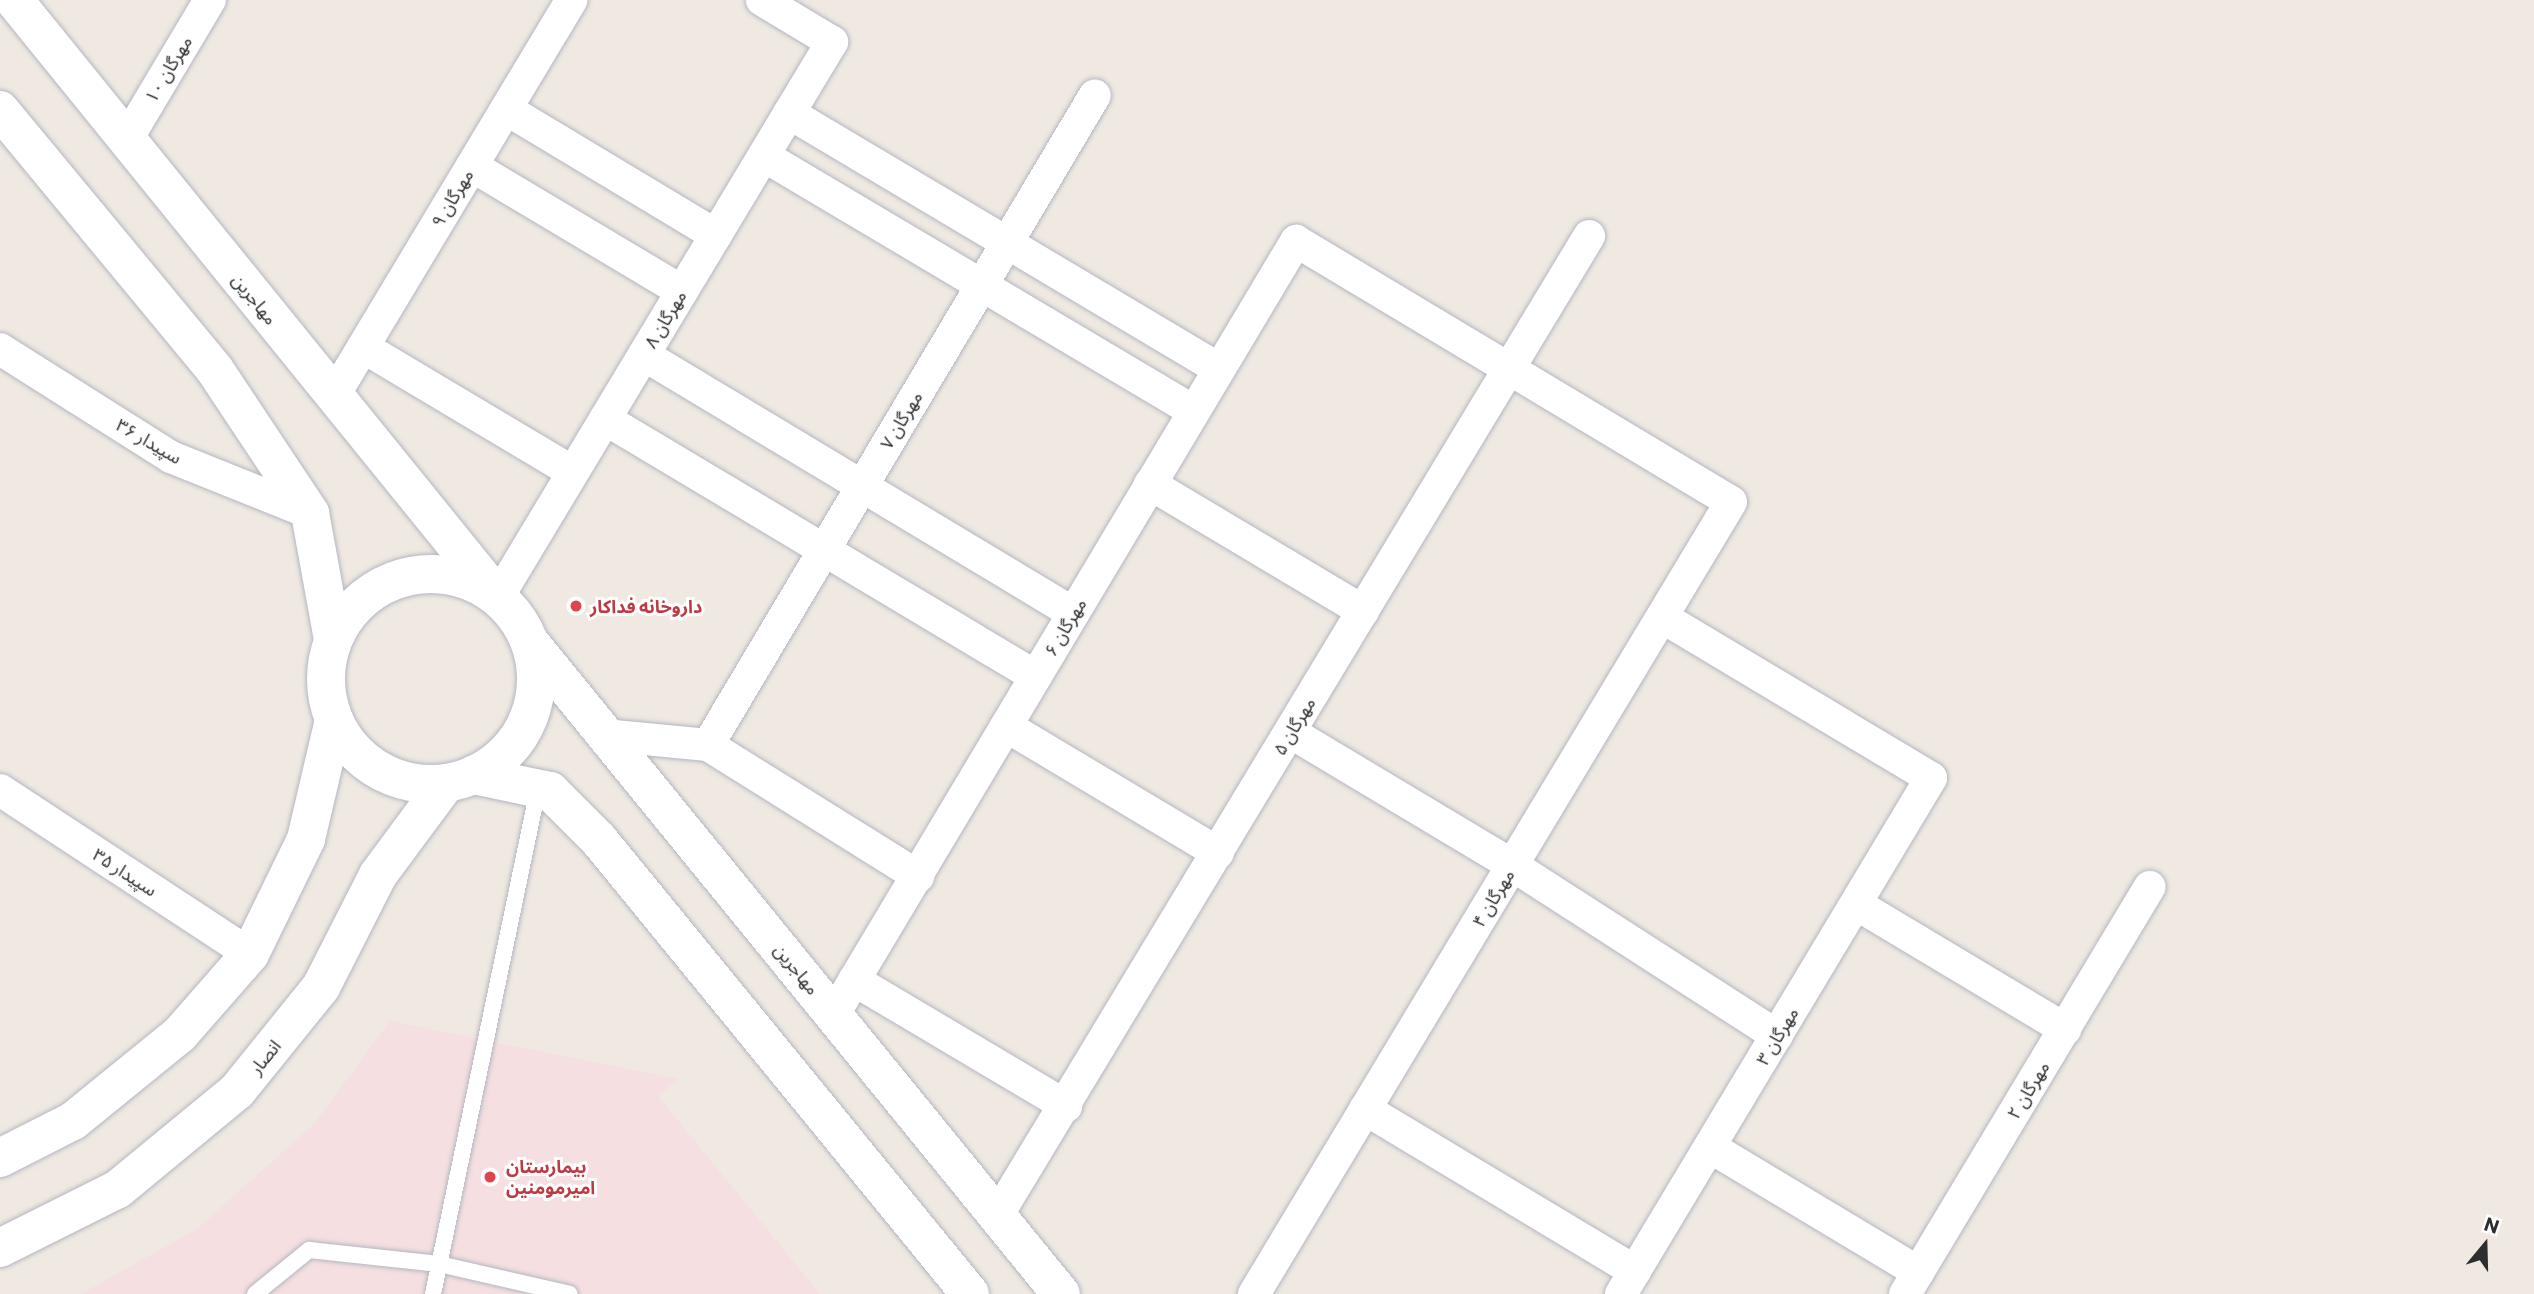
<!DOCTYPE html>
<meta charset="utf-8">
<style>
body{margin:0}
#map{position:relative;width:2534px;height:1294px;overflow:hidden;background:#efe9e1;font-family:Commissioner,"Noto Sans Arabic",sans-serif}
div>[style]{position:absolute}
.medical>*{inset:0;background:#f5dfe0}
.roads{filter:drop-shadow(0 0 2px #b4b7c1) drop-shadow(0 0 2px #b4b7c1)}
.service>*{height:16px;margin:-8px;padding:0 8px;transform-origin:8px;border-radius:8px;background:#fff}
.minor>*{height:32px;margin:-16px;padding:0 16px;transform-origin:16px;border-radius:16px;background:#fff}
.secondary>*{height:38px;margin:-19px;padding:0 19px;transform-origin:19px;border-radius:19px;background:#fff}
.secondary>.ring{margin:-19px;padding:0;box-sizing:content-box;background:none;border:38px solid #fff;border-radius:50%}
.dots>*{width:19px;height:19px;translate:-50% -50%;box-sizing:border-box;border:4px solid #fff;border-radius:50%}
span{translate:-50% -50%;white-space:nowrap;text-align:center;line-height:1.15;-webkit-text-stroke:6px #fff;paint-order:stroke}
.street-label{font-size:18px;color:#2e2e2e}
.health-label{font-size:18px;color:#be3a42;font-weight:700}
.left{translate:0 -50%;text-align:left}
.north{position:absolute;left:2450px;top:1210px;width:70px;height:70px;-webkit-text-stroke:5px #fff;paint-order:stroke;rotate:19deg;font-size:19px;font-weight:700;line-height:28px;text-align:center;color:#2e2e2e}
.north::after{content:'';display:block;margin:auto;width:24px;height:32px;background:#2e2e2e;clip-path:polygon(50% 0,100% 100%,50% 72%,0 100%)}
</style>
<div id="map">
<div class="medical">
<div style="clip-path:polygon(390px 1021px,678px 1079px,658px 1096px,820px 1294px,81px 1294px,197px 1229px,314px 1124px)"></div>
</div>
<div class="roads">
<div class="service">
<div style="left:255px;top:1294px;width:70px;rotate:-39.2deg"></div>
<div style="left:309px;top:1250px;width:131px;rotate:6.1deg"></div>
<div style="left:439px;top:1264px;width:134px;rotate:12.9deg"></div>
<div style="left:433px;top:1294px;width:516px;rotate:-78.25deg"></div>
</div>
<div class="minor">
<div style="left:506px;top:109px;width:245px;rotate:31deg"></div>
<div style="left:789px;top:113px;width:500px;rotate:30.77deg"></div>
<div style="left:127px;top:139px;width:162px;rotate:-59.2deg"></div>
<div style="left:764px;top:156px;width:500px;rotate:30.7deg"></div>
<div style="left:472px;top:166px;width:244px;rotate:30.8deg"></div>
<div style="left:363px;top:347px;width:244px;rotate:30.8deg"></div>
<div style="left:0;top:349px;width:202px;rotate:32.3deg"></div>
<div style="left:171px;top:457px;width:150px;rotate:21.9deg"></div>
<div style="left:644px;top:355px;width:501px;rotate:31.02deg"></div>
<div style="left:333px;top:397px;width:463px;rotate:-59deg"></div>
<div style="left:605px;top:419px;width:501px;rotate:30.87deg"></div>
<div style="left:1150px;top:484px;width:248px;rotate:30.8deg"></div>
<div style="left:498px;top:597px;width:648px;rotate:-58.96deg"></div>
<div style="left:832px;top:42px;width:82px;rotate:-149deg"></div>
<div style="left:1006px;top:726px;width:247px;rotate:30.9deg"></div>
<div style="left:1290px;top:732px;width:259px;rotate:30.9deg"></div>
<div style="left:1512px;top:865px;width:315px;rotate:32.8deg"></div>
<div style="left:604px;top:735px;width:104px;rotate:5.5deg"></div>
<div style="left:708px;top:745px;width:248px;rotate:32deg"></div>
<div style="left:708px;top:745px;width:756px;rotate:-59.23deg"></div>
<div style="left:0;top:790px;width:299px;rotate:33.3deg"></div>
<div style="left:1856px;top:904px;width:244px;rotate:30.9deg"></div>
<div style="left:854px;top:980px;width:247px;rotate:30.7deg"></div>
<div style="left:834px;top:1014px;width:901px;rotate:-59.13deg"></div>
<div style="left:1296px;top:241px;width:507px;rotate:30.96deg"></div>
<div style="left:1731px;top:502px;width:925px;rotate:121.06deg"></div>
<div style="left:1365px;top:1109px;width:315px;rotate:31deg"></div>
<div style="left:1710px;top:1147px;width:243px;rotate:31deg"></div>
<div style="left:997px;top:1216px;width:1145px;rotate:-58.86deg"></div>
<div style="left:1621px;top:1294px;width:602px;rotate:-59deg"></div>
<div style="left:1931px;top:778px;width:313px;rotate:-149.1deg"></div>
<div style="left:1905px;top:1294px;width:475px;rotate:-59deg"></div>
</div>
<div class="secondary">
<div style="left:14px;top:0;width:769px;rotate:50.97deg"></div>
<div style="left:0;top:110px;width:337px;rotate:50.4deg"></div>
<div style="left:215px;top:370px;width:172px;rotate:56.4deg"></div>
<div style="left:310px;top:513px;width:128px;rotate:79.7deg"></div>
<div class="ring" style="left:326px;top:574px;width:172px;height:172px"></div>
<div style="left:532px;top:645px;width:837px;rotate:50.82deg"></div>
<div style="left:473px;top:775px;width:79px;rotate:11.7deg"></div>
<div style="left:550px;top:791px;width:69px;rotate:45deg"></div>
<div style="left:599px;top:840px;width:586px;rotate:50.74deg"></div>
<div style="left:0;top:1158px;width:82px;rotate:-26.9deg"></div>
<div style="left:73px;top:1121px;width:138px;rotate:-39.1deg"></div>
<div style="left:180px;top:1034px;width:106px;rotate:-48.8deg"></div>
<div style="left:250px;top:954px;width:128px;rotate:-64deg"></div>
<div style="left:306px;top:839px;width:122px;rotate:-76.8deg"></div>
<div style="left:0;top:1248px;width:132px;rotate:-26.6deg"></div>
<div style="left:118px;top:1189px;width:154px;rotate:-39.5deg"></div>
<div style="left:237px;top:1091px;width:134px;rotate:-51.1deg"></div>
<div style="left:321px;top:987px;width:126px;rotate:-63deg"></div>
<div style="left:378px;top:875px;width:114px;rotate:-53.5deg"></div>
</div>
</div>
<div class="dots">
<div style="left:576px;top:606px;background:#e0444e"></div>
<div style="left:490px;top:1177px;background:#e0444e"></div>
</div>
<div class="street-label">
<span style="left:168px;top:69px;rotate:-59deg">مهرگان ۱۰</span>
<span style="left:452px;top:198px;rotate:-59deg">مهرگان ۹</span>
<span style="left:255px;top:299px;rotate:51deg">مهاجرین</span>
<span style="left:665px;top:319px;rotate:-59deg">مهرگان ۸</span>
<span style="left:901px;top:420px;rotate:-59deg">مهرگان ۷</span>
<span style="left:149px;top:441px;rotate:30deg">سپیدار ۳۶</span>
<span style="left:1065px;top:627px;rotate:-59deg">مهرگان ۶</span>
<span style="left:1294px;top:726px;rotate:-59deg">مهرگان ۵</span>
<span style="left:125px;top:872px;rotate:33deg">سپیدار ۳۵</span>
<span style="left:1493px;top:898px;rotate:-59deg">مهرگان ۴</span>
<span style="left:797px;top:969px;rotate:51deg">مهاجرین</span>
<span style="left:1777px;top:1036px;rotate:-59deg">مهرگان ۳</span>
<span style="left:265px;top:1057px;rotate:-51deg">انصار</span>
<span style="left:2028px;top:1090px;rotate:-59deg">مهرگان ۲</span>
</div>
<div class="health-label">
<span class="left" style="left:590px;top:606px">داروخانه فداکار</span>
<span class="left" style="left:506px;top:1177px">بیمارستان<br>امیرمومنین</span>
</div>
<div class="north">N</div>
</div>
